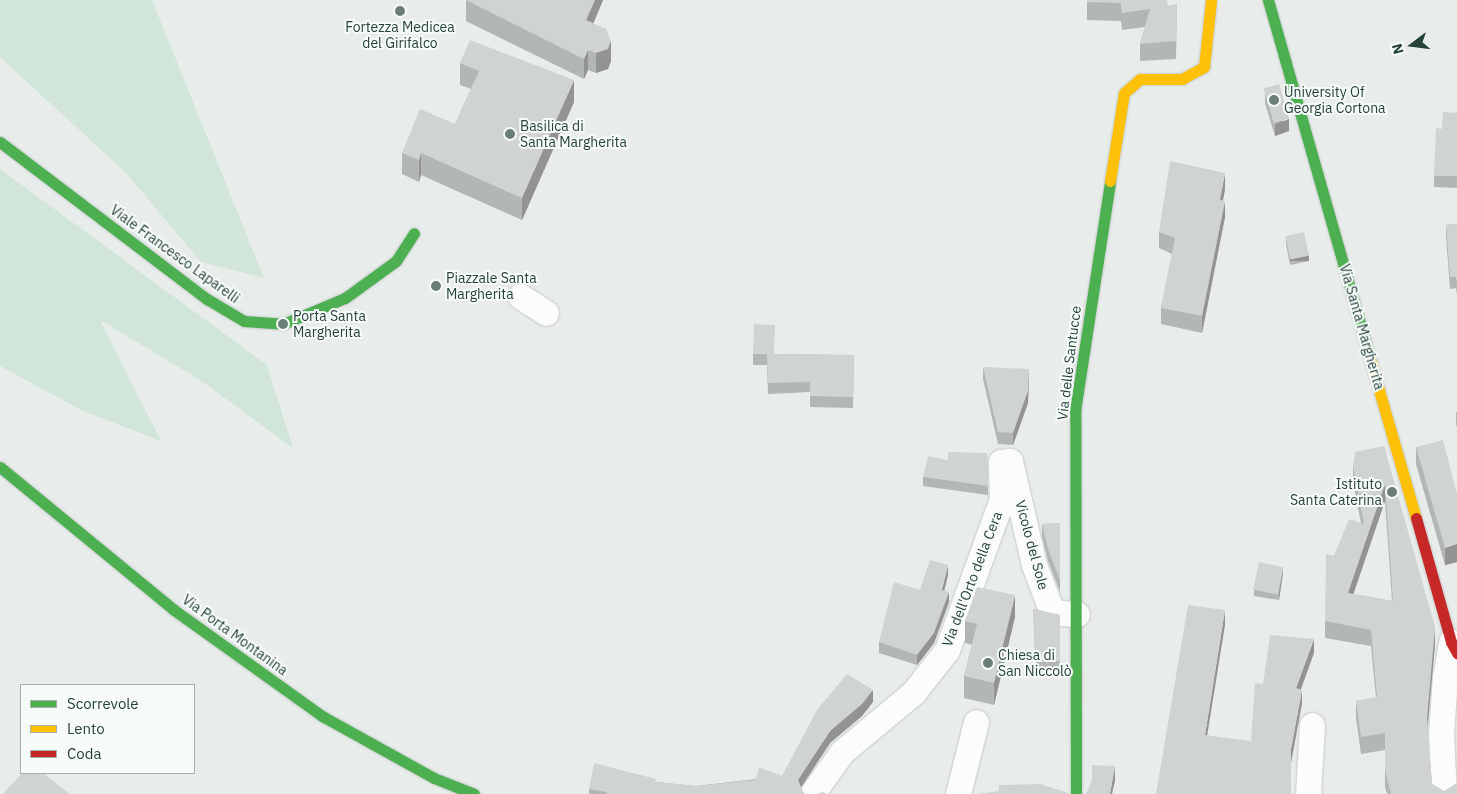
<!DOCTYPE html>
<meta charset="utf-8">
<style>
body{margin:0}
#map{position:relative;width:1457px;height:794px;overflow:hidden;background:#e8edeb;font-family:"IBM Plex Sans",sans-serif}
div>[style]{position:absolute}
.green>*{inset:0;background:#d1e6d8}
.roads{filter:drop-shadow(0 0 1px #c5cac8) drop-shadow(0 0 1px #c5cac8)}
.street>*{height:25px;margin:-12.5px;padding:0 12.5px;transform-origin:12.5px;border-radius:12.5px;background:#fcfcfc}
.fast>*{height:11px;margin:-5.5px;padding:0 5.5px;transform-origin:5.5px;border-radius:5.5px;background:#4caf50}
.slow>*{height:11px;margin:-5.5px;padding:0 5.5px;transform-origin:5.5px;border-radius:5.5px;background:#ffc107}
.jam>*{height:11px;margin:-5.5px;padding:0 5.5px;transform-origin:5.5px;border-radius:5.5px;background:#c62828}
.wall>*{inset:0;background:#b2b6b5}
.shaded-wall>*{inset:0;background:#919493;transform-origin:0 0}
.building>*{inset:0;background:#cfd4d2;transform-origin:0 0}
.dots>*{width:14px;height:14px;translate:-50% -50%;box-sizing:border-box;border:2px solid #f7fbf9;border-radius:50%}
span{translate:-50% -50%;white-space:nowrap;text-align:center;line-height:1.15;-webkit-text-stroke:4px #f7fbf9;paint-order:stroke}
.poi-label{font-size:14px;color:#24423a}
.left{translate:0 -50%;text-align:left}
.right{translate:-100% -50%;text-align:right}
.street-label{font-size:14px;color:#24423a}
.legend{position:absolute;left:20px;top:684px;width:175px;height:90px;box-sizing:border-box;background:#f7fbf9;border:1px solid #a3b1ad;margin:0;padding:6px 9px;list-style:none;font-size:15px;color:#24423a}
.legend li{display:flex;align-items:center;gap:10px;height:25px}
.legend b{width:25px;border:1px solid #a3b1ad}
.north{position:absolute;left:1387px;top:20px;width:50px;height:50px;-webkit-text-stroke:4px #f7fbf9;paint-order:stroke;rotate:255deg;font-size:14px;font-weight:700;line-height:20px;text-align:center;color:#24423a}
.north::after{content:'';display:block;margin:auto;width:18px;height:22px;background:#24423a;clip-path:polygon(50% 0,100% 100%,50% 72%,0 100%)}
</style>
<div id="map">
<div class="green">
<div style="clip-path:polygon(0 0,152px 0,264px 278px,201px 262px,126px 173px,0 57px)"></div>
<div style="clip-path:polygon(0 169px,267px 365px,293px 448px,200px 380px,100px 320px,161px 441px,83px 411px,0 366px)"></div>
</div>
<div class="roads">
<div class="street">
<div style="left:520px;top:296px;width:31px;rotate:33deg"></div>
<div style="left:812px;top:794px;width:52px;rotate:-54.5deg"></div>
<div style="left:842px;top:752px;width:92px;rotate:-39.7deg"></div>
<div style="left:913px;top:693px;width:55px;rotate:-51.7deg"></div>
<div style="left:947px;top:650px;width:161px;rotate:-70deg"></div>
<div style="left:1002px;top:499px;width:37px;rotate:-92deg"></div>
<div style="left:1001px;top:462px;width:9px;rotate:-6deg"></div>
<div style="left:1010px;top:461px;width:107px;rotate:77deg"></div>
<div style="left:1034px;top:565px;width:50px;rotate:69deg"></div>
<div style="left:1052px;top:612px;width:25px;rotate:5deg"></div>
<div style="left:958px;top:794px;width:74px;rotate:-76deg"></div>
<div style="left:1308px;top:794px;width:69px;rotate:-86.7deg"></div>
<div style="left:1444px;top:794px;width:59px;rotate:-92.9deg"></div>
<div style="left:1441px;top:735px;width:58px;rotate:-86.1deg"></div>
<div style="left:1445px;top:677px;width:36px;rotate:-80deg"></div>
</div>
<div class="fast">
<div style="left:1268px;top:0;width:366px;rotate:74.1deg"></div>
<div style="left:0;top:142px;width:260px;rotate:37.2deg"></div>
<div style="left:207px;top:299px;width:43px;rotate:30.7deg"></div>
<div style="left:244px;top:321px;width:39px;rotate:4deg"></div>
<div style="left:283px;top:324px;width:67px;rotate:-22.8deg"></div>
<div style="left:345px;top:298px;width:63px;rotate:-36deg"></div>
<div style="left:396px;top:261px;width:33px;rotate:-57deg"></div>
<div style="left:0;top:467px;width:225px;rotate:39.4deg"></div>
<div style="left:174px;top:610px;width:182px;rotate:35.6deg"></div>
<div style="left:322px;top:716px;width:128px;rotate:29deg"></div>
<div style="left:434px;top:778px;width:43px;rotate:21.8deg"></div>
<div style="left:1076px;top:794px;width:383px;rotate:-90.1deg"></div>
<div style="left:1075px;top:411px;width:233px;rotate:-81.3deg"></div>
</div>
<div class="slow">
<div style="left:1110px;top:181px;width:89px;rotate:-81deg"></div>
<div style="left:1124px;top:93px;width:21px;rotate:-41deg"></div>
<div style="left:1140px;top:79px;width:42px"></div>
<div style="left:1182px;top:79px;width:25px;rotate:-29deg"></div>
<div style="left:1204px;top:67px;width:67px;rotate:-84deg"></div>
<div style="left:1368px;top:352px;width:173px;rotate:73.9deg"></div>
</div>
<div class="jam">
<div style="left:1416px;top:518px;width:129px;rotate:74.2deg"></div>
<div style="left:1451px;top:642px;width:13px;rotate:61deg"></div>
</div>
</div>
<div class="wall">
<div style="clip-path:polygon(466px 0,603px 0,593px 24px,611px 61px,608px 69px,596px 73px,588px 70px,584px 79px,466px 21px)"></div>
<div style="clip-path:polygon(1087px 0,1168px 6px,1177px 4px,1176px 59px,1140px 61px,1140px 44px,1145px 27px,1122px 30px,1121px 21px,1087px 20px)"></div>
<div style="clip-path:polygon(460px 63px,574px 102px,522px 220px,421px 175px,419px 182px,402px 174px,402px 153px,455px 124px,471px 89px,460px 85px)"></div>
<div style="clip-path:polygon(1265px 91px,1289px 131px,1275px 136px,1265px 103px)"></div>
<div style="clip-path:polygon(1457px 113px,1457px 188px,1434px 187px,1434px 176px,1442px 129px)"></div>
<div style="clip-path:polygon(1225px 189px,1223px 200px,1225px 217px,1202px 333px,1161px 324px,1161px 308px,1172px 254px,1159px 248px,1159px 232px)"></div>
<div style="clip-path:polygon(1457px 224px,1457px 295px,1456px 288px,1450px 289px,1446px 236px,1446px 225px)"></div>
<div style="clip-path:polygon(1286px 238px,1309px 261px,1290px 265px,1286px 244px)"></div>
<div style="clip-path:polygon(753px 354px,854px 355px,853px 408px,810px 407px,810px 392px,768px 394px,767px 365px,753px 365px)"></div>
<div style="clip-path:polygon(983px 367px,1029px 381px,1028px 403px,1013px 445px,998px 444px,983px 379px)"></div>
<div style="clip-path:polygon(1456px 412px,1457px 412px,1457px 427px,1456px 424px)"></div>
<div style="clip-path:polygon(evenodd,1384px 446px,1435px 644px,1427px 727px,1432px 784px,1444px 791px,1457px 794px,1387px 794px,1385px 787px,1385px 750px,1361px 754px,1356px 718px,1356px 701px,1376px 698px,1371px 646px,1325px 638px,1325px 621px,1334px 556px,1361px 523px,1353px 483px,1353px 466px,1384px 446px,1385px 501px,1392px 601px,1353px 594px,1385px 501px)"></div>
<div style="clip-path:polygon(1416px 447px,1457px 494px,1457px 562px,1445px 565px,1416px 464px)"></div>
<div style="clip-path:polygon(987px 453px,988px 495px,923px 486px,923px 477px,948px 460px)"></div>
<div style="clip-path:polygon(1060px 523px,1060px 592px,1048px 561px,1042px 536px,1042px 524px)"></div>
<div style="clip-path:polygon(1283px 573px,1279px 600px,1254px 596px,1254px 590px)"></div>
<div style="clip-path:polygon(948px 575px,944px 591px,949px 602px,934px 643px,917px 665px,879px 653px,879px 642px,920px 590px)"></div>
<div style="clip-path:polygon(1033px 609px,1060px 615px,1060px 672px,1036px 673px)"></div>
<div style="clip-path:polygon(1015px 617px,994px 705px,964px 698px,964px 676px,972px 645px,965px 643px,965px 621px)"></div>
<div style="clip-path:polygon(873px 702px,862px 716px,830px 743px,801px 787px,804px 794px,589px 794px,589px 789px,656px 782px,696px 786px,782px 776px)"></div>
</div>
<div class="shaded-wall">
<div style="clip-path:polygon(595px 0,603px 0,586px 41px,586px 20px)"></div>
<div style="clip-path:polygon(611px 41px,611px 61px,608px 69px,596px 73px,596px 53px)"></div>
<div style="clip-path:polygon(588px 50px,588px 70px,584px 79px,584px 59px)"></div>
<div style="clip-path:polygon(574px 80px,574px 102px,522px 220px,522px 198px)"></div>
<div style="clip-path:polygon(1289px 119px,1289px 131px,1275px 136px,1275px 124px)"></div>
<div style="clip-path:polygon(421px 153px,421px 175px,419px 182px,419px 160px)"></div>
<div style="clip-path:polygon(1225px 173px,1225px 189px,1220px 216px,1220px 200px)"></div>
<div style="clip-path:polygon(1225px 201px,1225px 217px,1202px 333px,1202px 316px)"></div>
<div style="left:1309px;top:255px;width:6px;height:19px;rotate:90deg"></div>
<div style="clip-path:polygon(1029px 369px,1028px 403px,1013px 445px,1013px 433px)"></div>
<div style="clip-path:polygon(1385px 484px,1385px 501px,1348px 610px,1348px 593px)"></div>
<div style="clip-path:polygon(1457px 544px,1457px 562px,1445px 565px,1445px 548px)"></div>
<div style="clip-path:polygon(948px 565px,948px 575px,942px 600px,942px 590px)"></div>
<div style="clip-path:polygon(1283px 567px,1283px 573px,1279px 600px,1279px 594px)"></div>
<div style="clip-path:polygon(949px 592px,949px 602px,934px 643px,917px 665px,917px 655px)"></div>
<div style="clip-path:polygon(1015px 595px,1015px 617px,994px 705px,994px 683px)"></div>
<div style="clip-path:polygon(1225px 610px,1225px 625px,1205px 749px,1205px 735px)"></div>
<div style="clip-path:polygon(1435px 627px,1435px 644px,1427px 734px,1427px 717px)"></div>
<div style="clip-path:polygon(1314px 639px,1314px 653px,1296px 703px,1296px 688px)"></div>
<div style="clip-path:polygon(873px 690px,873px 702px,862px 716px,830px 743px,798px 792px,798px 780px,830px 731px)"></div>
<div style="clip-path:polygon(1302px 690px,1302px 704px,1291px 763px,1291px 749px)"></div>
<div style="clip-path:polygon(1115px 766px,1115px 781px,1112px 794px,1110px 794px)"></div>
</div>
<div class="building">
<div style="clip-path:polygon(466px 0,595px 0,586px 20px,606px 29px,611px 41px,608px 49px,596px 53px,588px 50px,584px 59px)"></div>
<div style="clip-path:polygon(1087px 0,1167px 0,1168px 6px,1177px 4px,1176px 41px,1140px 44px,1150px 9px,1122px 13px,1121px 3px,1087px 2px)"></div>
<div style="clip-path:polygon(470px 40px,574px 80px,522px 198px,421px 153px,419px 160px,402px 153px,420px 109px,455px 124px,479px 71px,460px 63px)"></div>
<div style="left:1279px;top:84px;width:36px;height:16px;rotate:74deg"></div>
<div style="clip-path:polygon(1443px 112px,1457px 113px,1457px 176px,1434px 176px,1436px 128px,1442px 129px)"></div>
<div style="clip-path:polygon(1170px 161px,1225px 173px,1220px 200px,1225px 201px,1202px 316px,1161px 308px,1175px 238px,1159px 232px)"></div>
<div style="clip-path:polygon(1457px 224px,1457px 284px,1456px 277px,1450px 277px,1446px 225px)"></div>
<div style="left:1304px;top:232px;width:24px;height:19px;rotate:78deg"></div>
<div style="clip-path:polygon(754px 324px,775px 325px,774px 354px,854px 355px,853px 397px,810px 396px,810px 382px,768px 383px,767px 354px,753px 354px)"></div>
<div style="clip-path:polygon(983px 367px,1029px 369px,1028px 391px,1013px 433px,998px 432px)"></div>
<div style="clip-path:polygon(1443px 440px,1457px 494px,1457px 544px,1445px 548px,1416px 447px)"></div>
<div style="clip-path:polygon(evenodd,1384px 446px,1435px 627px,1427px 717px,1432px 784px,1444px 791px,1457px 783px,1457px 779px,1457px 794px,1391px 794px,1385px 770px,1385px 733px,1361px 737px,1356px 701px,1377px 697px,1371px 630px,1325px 621px,1326px 554px,1334px 556px,1349px 519px,1364px 524px,1353px 466px,1355px 452px,1384px 446px,1385px 484px,1393px 601px,1348px 593px,1385px 484px)"></div>
<div style="clip-path:polygon(948px 452px,987px 453px,988px 486px,923px 477px,928px 456px,948px 460px)"></div>
<div style="clip-path:polygon(1060px 523px,1060px 580px,1048px 549px,1042px 524px)"></div>
<div style="clip-path:polygon(930px 560px,948px 565px,942px 590px,949px 592px,934px 633px,917px 655px,879px 642px,894px 582px,920px 590px)"></div>
<div style="left:1259px;top:562px;width:25px;height:28px;rotate:12deg"></div>
<div style="clip-path:polygon(977px 587px,1015px 595px,994px 683px,964px 676px,977px 624px,965px 621px)"></div>
<div style="clip-path:polygon(1188px 605px,1225px 610px,1205px 735px,1251px 741px,1255px 683px,1263px 684px,1270px 635px,1314px 639px,1296px 688px,1302px 690px,1291px 749px,1291px 794px,1156px 794px)"></div>
<div style="clip-path:polygon(1033px 609px,1060px 615px,1060px 661px,1036px 662px)"></div>
<div style="clip-path:polygon(847px 674px,873px 690px,862px 704px,830px 731px,798px 780px,804px 794px,606px 794px,607px 792px,589px 789px,594px 763px,656px 779px,655px 782px,696px 786px,756px 780px,759px 767px,782px 776px,817px 710px)"></div>
<div style="clip-path:polygon(1092px 765px,1115px 766px,1110px 794px,1086px 794px,1092px 780px)"></div>
<div style="clip-path:polygon(22px 773px,43px 773px,70px 794px,3px 794px)"></div>
<div style="clip-path:polygon(1041px 784px,1071px 794px,977px 794px,999px 791px,999px 785px)"></div>
<div style="clip-path:polygon(822px 792px,828px 794px,817px 794px)"></div>
</div>
<div class="dots">
<div style="left:400px;top:11px;background:#697e78"></div>
<div style="left:1274px;top:100px;background:#697e78"></div>
<div style="left:510px;top:134px;background:#697e78"></div>
<div style="left:436px;top:286px;background:#697e78"></div>
<div style="left:283px;top:324px;background:#697e78"></div>
<div style="left:1392px;top:492px;background:#697e78"></div>
<div style="left:988px;top:663px;background:#697e78"></div>
</div>
<div class="poi-label">
<span style="left:400px;top:35px">Fortezza Medicea<br>del Girifalco</span>
<span class="left" style="left:1284px;top:100px">University Of<br>Georgia Cortona</span>
<span class="left" style="left:520px;top:134px">Basilica di<br>Santa Margherita</span>
<span class="left" style="left:446px;top:286px">Piazzale Santa<br>Margherita</span>
<span class="left" style="left:293px;top:324px">Porta Santa<br>Margherita</span>
<span class="right" style="left:1382px;top:492px">Istituto<br>Santa Caterina</span>
<span class="left" style="left:998px;top:663px">Chiesa di<br>San Niccolò</span>
</div>
<div class="street-label">
<span style="left:175px;top:254px;rotate:36deg">Viale Francesco Laparelli</span>
<span style="left:1362px;top:327px;rotate:74deg">Via Santa Margherita</span>
<span style="left:1069px;top:363px;rotate:-83deg">Via delle Santucce</span>
<span style="left:1032px;top:545px;rotate:75deg">Vicolo del Sole</span>
<span style="left:972px;top:579px;rotate:-69deg">Via dell'Orto della Cera</span>
<span style="left:235px;top:635px;rotate:36deg">Via Porta Montanina</span>
</div>
<ul class="legend">
<li><b style="height:6px;background:#4caf50"></b>Scorrevole</li>
<li><b style="height:6px;background:#ffc107"></b>Lento</li>
<li><b style="height:6px;background:#c62828"></b>Coda</li>
</ul>
<div class="north">N</div>
</div>
